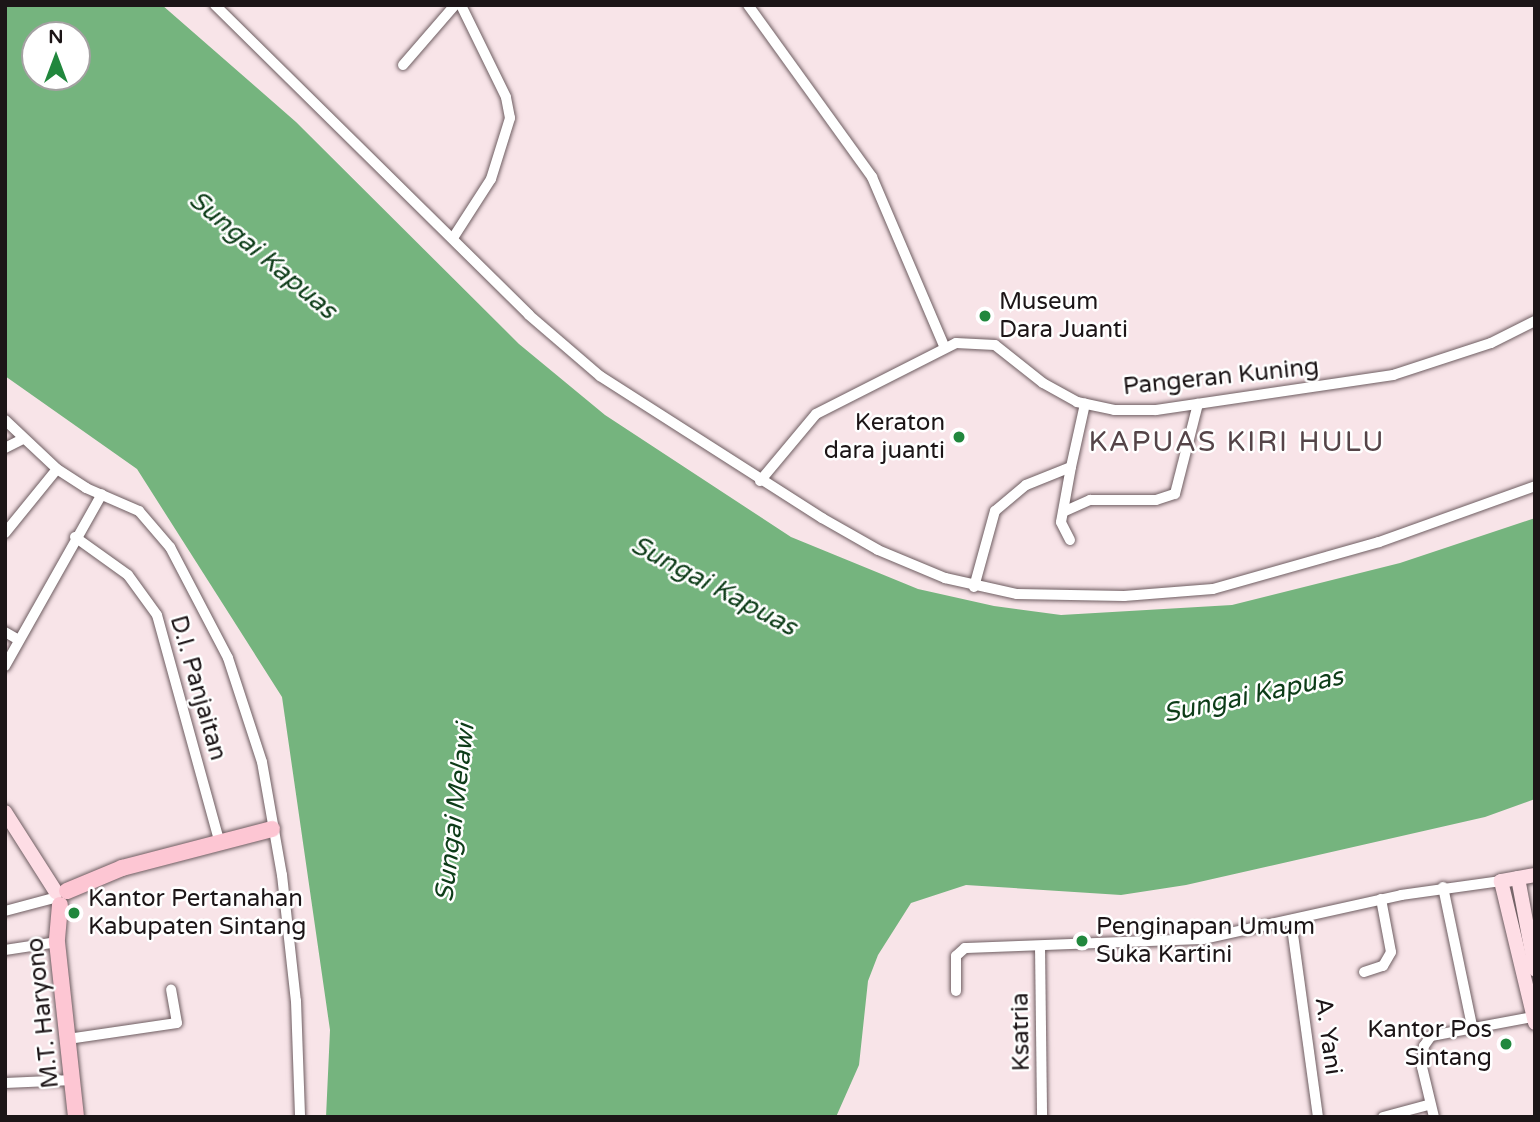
<!DOCTYPE html>
<style>
body{margin:0}
#map{position:relative;width:1540px;height:1122px;overflow:hidden;background:#f8e4e8;font-family:"Varela Round",sans-serif}
div>[style]{position:absolute}
.water>*{inset:0;background:#75b47e}
.roads{filter:drop-shadow(0 0 2px #6e5d61) drop-shadow(0 0 2px #6e5d61)}
.minor>*{height:10px;margin:-5px;padding:0 5px;transform-origin:5px;border-radius:5px;background:#fff}
.major>*{height:14px;margin:-7px;padding:0 7px;transform-origin:7px;border-radius:7px;background:#fedde5}
.highway>*{height:16px;margin:-8px;padding:0 8px;transform-origin:8px;border-radius:8px;background:#fdc6d3}
.dots>*{width:19px;height:19px;translate:-50% -50%;box-sizing:border-box;border:4px solid #fff;border-radius:50%}
span{translate:-50% -50%;white-space:nowrap;text-align:center;line-height:1.15;-webkit-text-stroke:5px #fff;paint-order:stroke}
.poi-label{font-size:24px;color:#1c1517}
.left{translate:0 -50%;text-align:left}
.right{translate:-100% -50%;text-align:right}
.street-label{font-size:24px;color:#1c1517}
.water-label{font-size:26px;color:#0d3c18;font-style:italic}
.quarter-label{font-size:28px;color:#554448;letter-spacing:2px}
.frame{position:absolute;inset:0;border:7px solid #1c1517;pointer-events:none}
.north{position:absolute;left:21px;top:21px;width:70px;height:70px;box-sizing:border-box;background:#fff;border:2px solid #a4a1a2;border-radius:50%;rotate:0deg;font-size:19px;font-weight:700;line-height:28px;text-align:center;color:#1c1517}
.north::after{content:'';display:block;margin:auto;width:24px;height:32px;background:#21873d;clip-path:polygon(50% 0,100% 100%,50% 72%,0 100%)}
</style>
<div id="map">
<div class="water">
<div style="clip-path:polygon(evenodd,5px 5px,162px 5px,296px 122px,519px 344px,605px 415px,791px 537px,918px 589px,994px 606px,1061px 615px,1232px 605px,1400px 563px,1535px 518px,1535px 799px,1485px 817px,1186px 885px,1121px 895px,966px 885px,911px 903px,878px 955px,868px 981px,859px 1065px,836px 1117px,326px 1117px,330px 1030px,282px 697px,137px 469px,5px 376px,5px 5px,35px 35px,77px 35px,77px 77px,35px 77px,35px 35px)"></div>
</div>
<div class="roads">
<div class="minor">
<div style="left:215px;top:5px;width:441px;rotate:44.6deg"></div>
<div style="left:529px;top:315px;width:94px;rotate:40.7deg"></div>
<div style="left:600px;top:376px;width:264px;rotate:32.6deg"></div>
<div style="left:822px;top:518px;width:64px;rotate:29.7deg"></div>
<div style="left:878px;top:550px;width:73px;rotate:22.7deg"></div>
<div style="left:945px;top:578px;width:74px;rotate:12.5deg"></div>
<div style="left:1017px;top:594px;width:107px;rotate:1.1deg"></div>
<div style="left:1124px;top:596px;width:89px;rotate:-4.5deg"></div>
<div style="left:1213px;top:589px;width:173px;rotate:-15.8deg"></div>
<div style="left:1379px;top:542px;width:166px;rotate:-19.7deg"></div>
<div style="left:748px;top:5px;width:212px;rotate:54.2deg"></div>
<div style="left:872px;top:177px;width:184px;rotate:66.9deg"></div>
<div style="left:403px;top:65px;width:79px;rotate:-49.1deg"></div>
<div style="left:453px;top:238px;width:70px;rotate:-57.2deg"></div>
<div style="left:491px;top:179px;width:64px;rotate:-72.7deg"></div>
<div style="left:510px;top:118px;width:21px;rotate:-101deg"></div>
<div style="left:506px;top:97px;width:102px;rotate:-116.1deg"></div>
<div style="left:5px;top:420px;width:71px;rotate:43.3deg"></div>
<div style="left:57px;top:469px;width:35px;rotate:33deg"></div>
<div style="left:86px;top:488px;width:58px;rotate:23.5deg"></div>
<div style="left:139px;top:511px;width:48px;rotate:49.3deg"></div>
<div style="left:170px;top:547px;width:125px;rotate:62.4deg"></div>
<div style="left:228px;top:658px;width:109px;rotate:71.9deg"></div>
<div style="left:262px;top:762px;width:115px;rotate:80deg"></div>
<div style="left:282px;top:875px;width:127px;rotate:83.7deg"></div>
<div style="left:296px;top:1001px;width:116px;rotate:88deg"></div>
<div style="left:5px;top:448px;width:20px;rotate:-27deg"></div>
<div style="left:760px;top:481px;width:87px;rotate:-50.1deg"></div>
<div style="left:816px;top:414px;width:157px;rotate:-26.9deg"></div>
<div style="left:956px;top:343px;width:39px;rotate:3deg"></div>
<div style="left:995px;top:345px;width:61px;rotate:38.4deg"></div>
<div style="left:1043px;top:383px;width:39px;rotate:29deg"></div>
<div style="left:1077px;top:402px;width:38px;rotate:12deg"></div>
<div style="left:1114px;top:410px;width:42px"></div>
<div style="left:1156px;top:410px;width:240px;rotate:-8.4deg"></div>
<div style="left:1393px;top:375px;width:103px;rotate:-18.1deg"></div>
<div style="left:1491px;top:343px;width:49px;rotate:-26.6deg"></div>
<div style="left:1063px;top:512px;width:30px;rotate:-24deg"></div>
<div style="left:1090px;top:500px;width:66px"></div>
<div style="left:1156px;top:500px;width:20px;rotate:-18deg"></div>
<div style="left:1175px;top:494px;width:93px;rotate:-75.7deg"></div>
<div style="left:5px;top:533px;width:82px;rotate:-50.9deg"></div>
<div style="left:75px;top:537px;width:65px;rotate:35.6deg"></div>
<div style="left:128px;top:575px;width:49px;rotate:54.1deg"></div>
<div style="left:157px;top:615px;width:237px;rotate:74.6deg"></div>
<div style="left:1070px;top:540px;width:20px;rotate:-117deg"></div>
<div style="left:1061px;top:522px;width:56px;rotate:-79.7deg"></div>
<div style="left:974px;top:587px;width:79px;rotate:-74.6deg"></div>
<div style="left:995px;top:511px;width:40px;rotate:-40deg"></div>
<div style="left:1026px;top:485px;width:48px;rotate:-21.8deg"></div>
<div style="left:1071px;top:467px;width:65px;rotate:-77.5deg"></div>
<div style="left:5px;top:632px;width:16px;rotate:30deg"></div>
<div style="left:5px;top:666px;width:197px;rotate:-60.6deg"></div>
<div style="left:1443px;top:887px;width:142px;rotate:78.2deg"></div>
<div style="left:5px;top:911px;width:51px;rotate:-14.9deg"></div>
<div style="left:1291px;top:920px;width:199px;rotate:82.2deg"></div>
<div style="left:1040px;top:946px;width:171px;rotate:89.3deg"></div>
<div style="left:5px;top:950px;width:53px;rotate:-8.7deg"></div>
<div style="left:1364px;top:972px;width:20px;rotate:-18deg"></div>
<div style="left:1383px;top:966px;width:16px;rotate:-60deg"></div>
<div style="left:1391px;top:952px;width:54px;rotate:-100.7deg"></div>
<div style="left:956px;top:991px;width:35px;rotate:-90deg"></div>
<div style="left:956px;top:956px;width:12px;rotate:-42deg"></div>
<div style="left:965px;top:948px;width:238px;rotate:-2.2deg"></div>
<div style="left:1203px;top:939px;width:203px;rotate:-12.5deg"></div>
<div style="left:1401px;top:895px;width:101px;rotate:-8deg"></div>
<div style="left:68px;top:1039px;width:110px;rotate:-8.4deg"></div>
<div style="left:177px;top:1023px;width:34px;rotate:-100deg"></div>
<div style="left:5px;top:1083px;width:68px;rotate:-2.5deg"></div>
<div style="left:1383px;top:1117px;width:47px;rotate:-14.9deg"></div>
<div style="left:1434px;top:1117px;width:51px;rotate:-103.5deg"></div>
<div style="left:1422px;top:1067px;width:21px;rotate:-85deg"></div>
<div style="left:1424px;top:1046px;width:12px;rotate:-55deg"></div>
<div style="left:1431px;top:1036px;width:104px;rotate:-10.6deg"></div>
</div>
<div class="major">
<div style="left:5px;top:812px;width:95px;rotate:57.5deg"></div>
<div style="left:1535px;top:875px;width:35px;rotate:170deg"></div>
<div style="left:1501px;top:881px;width:146px;rotate:76.5deg"></div>
<div style="left:1518px;top:878px;width:93px;rotate:79.4deg"></div>
</div>
<div class="highway">
<div style="left:67px;top:891px;width:60px;rotate:-22.7deg"></div>
<div style="left:122px;top:868px;width:155px;rotate:-14.6deg"></div>
<div style="left:60px;top:905px;width:37px;rotate:95deg"></div>
<div style="left:57px;top:942px;width:176px;rotate:83.8deg"></div>
</div>
</div>
<div class="dots">
<div style="left:985px;top:316px;background:#21873d"></div>
<div style="left:959px;top:437px;background:#21873d"></div>
<div style="left:74px;top:913px;background:#21873d"></div>
<div style="left:1082px;top:941px;background:#21873d"></div>
<div style="left:1506px;top:1044px;background:#21873d"></div>
</div>
<div class="poi-label">
<span class="left" style="left:999px;top:316px">Museum<br>Dara Juanti</span>
<span class="right" style="left:945px;top:437px">Keraton<br>dara juanti</span>
<span class="left" style="left:88px;top:913px">Kantor Pertanahan<br>Kabupaten Sintang</span>
<span class="left" style="left:1096px;top:941px">Penginapan Umum<br>Suka Kartini</span>
<span class="right" style="left:1492px;top:1044px">Kantor Pos<br>Sintang</span>
</div>
<div class="street-label">
<span style="left:1221px;top:377px;rotate:-6deg">Pangeran Kuning</span>
<span style="left:198px;top:688px;rotate:74deg">D.I. Panjaitan</span>
<span style="left:43px;top:1013px;rotate:-96deg">M.T. Haryono</span>
<span style="left:1021px;top:1032px;rotate:-91deg">Ksatria</span>
<span style="left:1328px;top:1036px;rotate:82deg">A. Yani</span>
</div>
<div class="water-label">
<span style="left:263px;top:255px;rotate:40deg">Sungai Kapuas</span>
<span style="left:714px;top:586px;rotate:28deg">Sungai Kapuas</span>
<span style="left:1253px;top:695px;rotate:-12deg">Sungai Kapuas</span>
<span style="left:455px;top:813px;rotate:-83deg">Sungai Melawi</span>
</div>
<div class="quarter-label">
<span style="left:1237px;top:442px">KAPUAS KIRI HULU</span>
</div>
<div class="frame"></div>
<div class="north">N</div>
</div>
